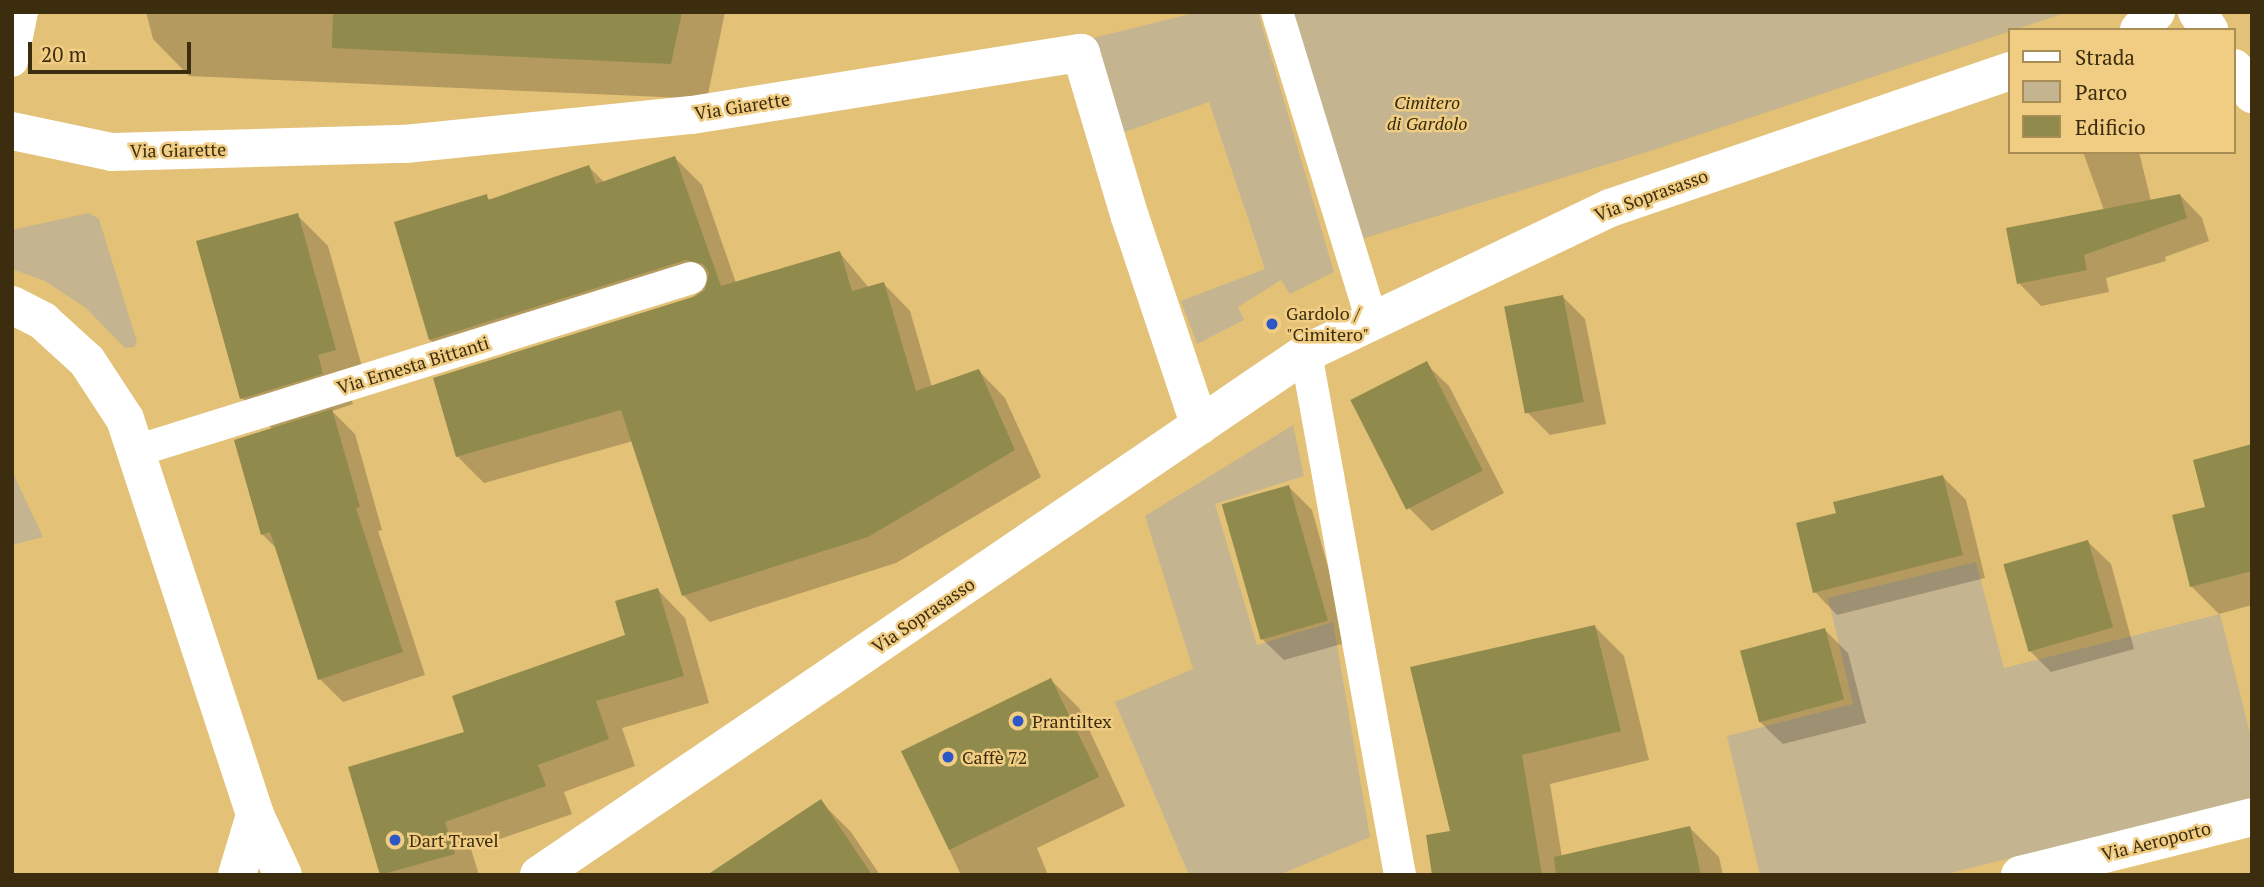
<!DOCTYPE html>
<meta charset="utf-8">
<style>
body{margin:0}
#map{position:relative;width:2264px;height:887px;overflow:hidden;background:#e3c177;font-family:"PT Serif",serif}
div>[style]{position:absolute}
.green>*{inset:0;background:#c5b490}
.shadow>*{inset:0;background:#0003}
.building>*{inset:0;background:#908b4c;transform-origin:0 0}
.lane>*{height:32px;margin:-16px;padding:0 16px;transform-origin:16px;border-radius:16px;background:#fff}
.street>*{height:38px;margin:-19px;padding:0 19px;transform-origin:19px;border-radius:19px;background:#fff}
.secondary>*{height:38px;margin:-19px;padding:0 19px;transform-origin:19px;border-radius:19px;background:#fff}
.dots>*{width:19px;height:19px;translate:-50% -50%;box-sizing:border-box;border:4px solid #f1cd84;border-radius:50%}
span{translate:-50% -50%;white-space:nowrap;text-align:center;line-height:1.15;-webkit-text-stroke:5px #f1cd84;paint-order:stroke}
.park-label{font-size:18px;color:#362a0e;font-style:italic}
.street-label{font-size:18px;color:#3b2d0e}
.poi-label{font-size:18px;color:#3b2d0e}
.left{translate:0 -50%;text-align:left}
.frame{position:absolute;inset:0;border:14px solid #3b2d0e;pointer-events:none}
.legend{position:absolute;left:2008px;top:28px;width:228px;height:126px;box-sizing:border-box;background:#f1cd84;border:2px solid #a88d55;margin:0;padding:9px 12px;list-style:none;font-size:21px;color:#3b2d0e}
.legend li{display:flex;align-items:center;gap:14px;height:35px}
.legend b{width:35px;border:2px solid #a88d55}
.scale{position:absolute;left:28px;top:42px;width:163px;height:32px;box-sizing:border-box;border:4px solid #3b2d0e;border-top:0;padding-left:9px;font-size:21px;line-height:24px;white-space:nowrap;color:#3b2d0e;-webkit-text-stroke:5px #f1cd84;paint-order:stroke}
</style>
<div id="map">
<div class="green">
<div style="clip-path:polygon(1198px 12px,1258px 12px,1334px 272px,1290px 294px,1281px 280px,1238px 307px,1244px 320px,1197px 344px,1181px 301px,1265px 269px,1209px 102px,1122px 133px,1093px 38px)"></div>
<div style="clip-path:polygon(1292px 12px,2068px 12px,1644px 153px,1358px 240px)"></div>
<div style="clip-path:polygon(89px 213px,99px 219px,137px 342px,134px 347px,125px 348px,86px 308px,45px 281px,12px 269px,12px 230px)"></div>
<div style="clip-path:polygon(1293px 425px,1304px 476px,1215px 504px,1257px 645px,1333px 622px,1370px 837px,1279px 875px,1189px 875px,1115px 702px,1193px 669px,1145px 516px)"></div>
<div style="clip-path:polygon(12px 471px,43px 537px,12px 545px)"></div>
<div style="clip-path:polygon(1976px 562px,2004px 668px,2220px 614px,2252px 741px,2252px 798px,1942px 875px,1760px 875px,1727px 736px,1853px 704px,1828px 598px)"></div>
</div>
<div class="shadow">
<div style="clip-path:polygon(146px 12px,725px 12px,707px 99px,189px 76px,153px 39px)"></div>
<div style="clip-path:polygon(2083px 152px,2139px 152px,2151px 201px,2180px 195px,2202px 218px,2209px 241px,2165px 257px,2166px 261px,2106px 278px,2109px 292px,2041px 306px,2019px 283px,2104px 210px)"></div>
<div style="clip-path:polygon(675px 158px,702px 185px,736px 283px,840px 253px,869px 288px,884px 284px,910px 311px,932px 387px,979px 371px,1005px 398px,1041px 477px,896px 563px,710px 622px,683px 595px,633px 441px,484px 483px,457px 456px,704px 289px,457px 366px,430px 340px,486px 196px,491px 201px,589px 167px,605px 183px)"></div>
<div style="clip-path:polygon(297px 215px,328px 246px,366px 381px,347px 386px,353px 404px,332px 411px,355px 434px,382px 530px,378px 531px,425px 675px,343px 702px,320px 679px,277px 549px,262px 534px,273px 430px,242px 398px)"></div>
<div style="clip-path:polygon(1563px 297px,1585px 319px,1606px 424px,1550px 435px,1527px 412px)"></div>
<div style="clip-path:polygon(1426px 364px,1449px 386px,1504px 493px,1432px 531px,1409px 508px,1353px 402px)"></div>
<div style="clip-path:polygon(2252px 446px,2252px 605px,2219px 614px,2191px 586px,2207px 509px)"></div>
<div style="clip-path:polygon(1943px 477px,1966px 500px,1985px 578px,1837px 615px,1815px 592px,1838px 514px)"></div>
<div style="clip-path:polygon(1289px 487px,1312px 510px,1349px 642px,1284px 660px,1261px 638px)"></div>
<div style="clip-path:polygon(2088px 542px,2111px 564px,2134px 649px,2051px 672px,2028px 649px)"></div>
<div style="clip-path:polygon(658px 590px,685px 618px,709px 703px,622px 728px,635px 766px,564px 792px,572px 814px,471px 849px,479px 875px,382px 875px,350px 768px,467px 734px,627px 636px)"></div>
<div style="clip-path:polygon(1595px 627px,1624px 656px,1649px 760px,1550px 784px,1562px 857px,1690px 828px,1719px 857px,1723px 875px,1434px 875px,1452px 833px)"></div>
<div style="clip-path:polygon(1825px 630px,1848px 653px,1866px 723px,1783px 744px,1760px 722px,1742px 652px)"></div>
<div style="clip-path:polygon(1051px 680px,1079px 708px,1125px 806px,1037px 848px,1048px 875px,961px 875px,903px 751px)"></div>
<div style="clip-path:polygon(820px 801px,851px 832px,880px 875px,710px 875px)"></div>
</div>
<div class="building">
<div style="clip-path:polygon(333px 12px,682px 12px,671px 64px,332px 48px)"></div>
<div style="clip-path:polygon(675px 156px,721px 286px,840px 251px,852px 291px,884px 282px,916px 391px,979px 369px,1015px 450px,868px 537px,682px 596px,621px 410px,456px 457px,433px 378px,696px 296px,705px 290px,709px 273px,703px 264px,686px 260px,429px 340px,394px 222px,487px 194px,488px 200px,589px 165px,596px 184px)"></div>
<div style="clip-path:polygon(2180px 194px,2187px 218px,2084px 255px,2087px 270px,2017px 284px,2006px 228px)"></div>
<div style="clip-path:polygon(298px 213px,336px 350px,318px 355px,323px 374px,240px 399px,196px 241px)"></div>
<div style="left:1563px;top:295px;width:109px;height:60px;rotate:79deg"></div>
<div style="left:1427px;top:361px;width:123px;height:86px;rotate:63deg"></div>
<div style="clip-path:polygon(332px 409px,360px 507px,356px 508px,403px 652px,318px 680px,270px 532px,261px 535px,234px 440px)"></div>
<div style="clip-path:polygon(2252px 444px,2252px 571px,2190px 587px,2172px 515px,2205px 507px,2193px 460px)"></div>
<div style="clip-path:polygon(1943px 475px,1963px 555px,1813px 593px,1796px 523px,1836px 513px,1833px 502px)"></div>
<div style="left:1289px;top:485px;width:141px;height:70px;rotate:74deg"></div>
<div style="left:2088px;top:540px;width:91px;height:88px;rotate:74deg"></div>
<div style="clip-path:polygon(658px 588px,684px 676px,596px 701px,609px 739px,538px 765px,546px 786px,445px 822px,455px 854px,380px 875px,348px 767px,464px 732px,452px 696px,625px 635px,615px 601px)"></div>
<div style="clip-path:polygon(1595px 625px,1621px 731px,1522px 755px,1542px 875px,1432px 875px,1426px 835px,1450px 831px,1410px 667px)"></div>
<div style="left:1825px;top:628px;width:74px;height:88px;rotate:75deg"></div>
<div style="left:1051px;top:678px;width:110px;height:167px;rotate:64deg"></div>
<div style="clip-path:polygon(821px 799px,872px 875px,707px 875px)"></div>
<div style="clip-path:polygon(1690px 826px,1701px 875px,1556px 875px,1554px 857px)"></div>
</div>
<div class="lane">
<div style="left:1277px;top:12px;width:322px;rotate:72.9deg"></div>
<div style="left:12px;top:61px;width:50px;rotate:-78.5deg"></div>
<div style="left:1306px;top:353px;width:530px;rotate:79.79deg"></div>
<div style="left:136px;top:451px;width:581px;rotate:-17.31deg"></div>
</div>
<div class="street">
<div style="left:2197px;top:12px;width:22px;rotate:56deg"></div>
<div style="left:2234px;top:68px;width:32px;rotate:55deg"></div>
<div style="left:12px;top:131px;width:102px;rotate:11.9deg"></div>
<div style="left:112px;top:152px;width:293px;rotate:-1.6deg"></div>
<div style="left:405px;top:144px;width:288px;rotate:-5.8deg"></div>
<div style="left:692px;top:115px;width:394px;rotate:-9.1deg"></div>
<div style="left:1081px;top:53px;width:171px;rotate:73.4deg"></div>
<div style="left:1130px;top:217px;width:220px;rotate:71.5deg"></div>
<div style="left:12px;top:305px;width:35px;rotate:27deg"></div>
<div style="left:43px;top:321px;width:59px;rotate:42.3deg"></div>
<div style="left:87px;top:361px;width:69px;rotate:56.8deg"></div>
<div style="left:125px;top:419px;width:417px;rotate:71.8deg"></div>
<div style="left:255px;top:815px;width:66px;rotate:65deg"></div>
<div style="left:237px;top:875px;width:63px;rotate:-73.3deg"></div>
<div style="left:2020px;top:875px;width:239px;rotate:-14deg"></div>
</div>
<div class="secondary">
<div style="left:2139px;top:30px;width:25px;rotate:-47deg"></div>
<div style="left:539px;top:875px;width:928px;rotate:-34.24deg"></div>
<div style="left:1306px;top:353px;width:337px;rotate:-25.5deg"></div>
<div style="left:1610px;top:208px;width:423px;rotate:-18.9deg"></div>
</div>
<div class="dots">
<div style="left:1272px;top:324px;background:#2d57c6"></div>
<div style="left:1018px;top:721px;background:#2d57c6"></div>
<div style="left:948px;top:757px;background:#2d57c6"></div>
<div style="left:395px;top:840px;background:#2d57c6"></div>
</div>
<div class="park-label">
<span style="left:1427px;top:113px">Cimitero<br>di Gardolo</span>
</div>
<div class="street-label">
<span style="left:742px;top:106px;rotate:-9deg">Via Giarette</span>
<span style="left:178px;top:150px;rotate:-1deg">Via Giarette</span>
<span style="left:1651px;top:195px;rotate:-20deg">Via Soprasasso</span>
<span style="left:413px;top:365px;rotate:-17deg">Via Ernesta Bittanti</span>
<span style="left:923px;top:615px;rotate:-34deg">Via Soprasasso</span>
<span style="left:2156px;top:841px;rotate:-14deg">Via Aeroporto</span>
</div>
<div class="poi-label">
<span class="left" style="left:1286px;top:324px">Gardolo /<br>"Cimitero"</span>
<span class="left" style="left:1032px;top:721px">Prantiltex</span>
<span class="left" style="left:962px;top:757px">Caffè 72</span>
<span class="left" style="left:409px;top:840px">Dart Travel</span>
</div>
<div class="frame"></div>
<ul class="legend">
<li><b style="height:9px;background:#fff"></b>Strada</li>
<li><b style="height:19px;background:#c5b490"></b>Parco</li>
<li><b style="height:19px;background:#908b4c"></b>Edificio</li>
</ul>
<div class="scale">20 m</div>
</div>
